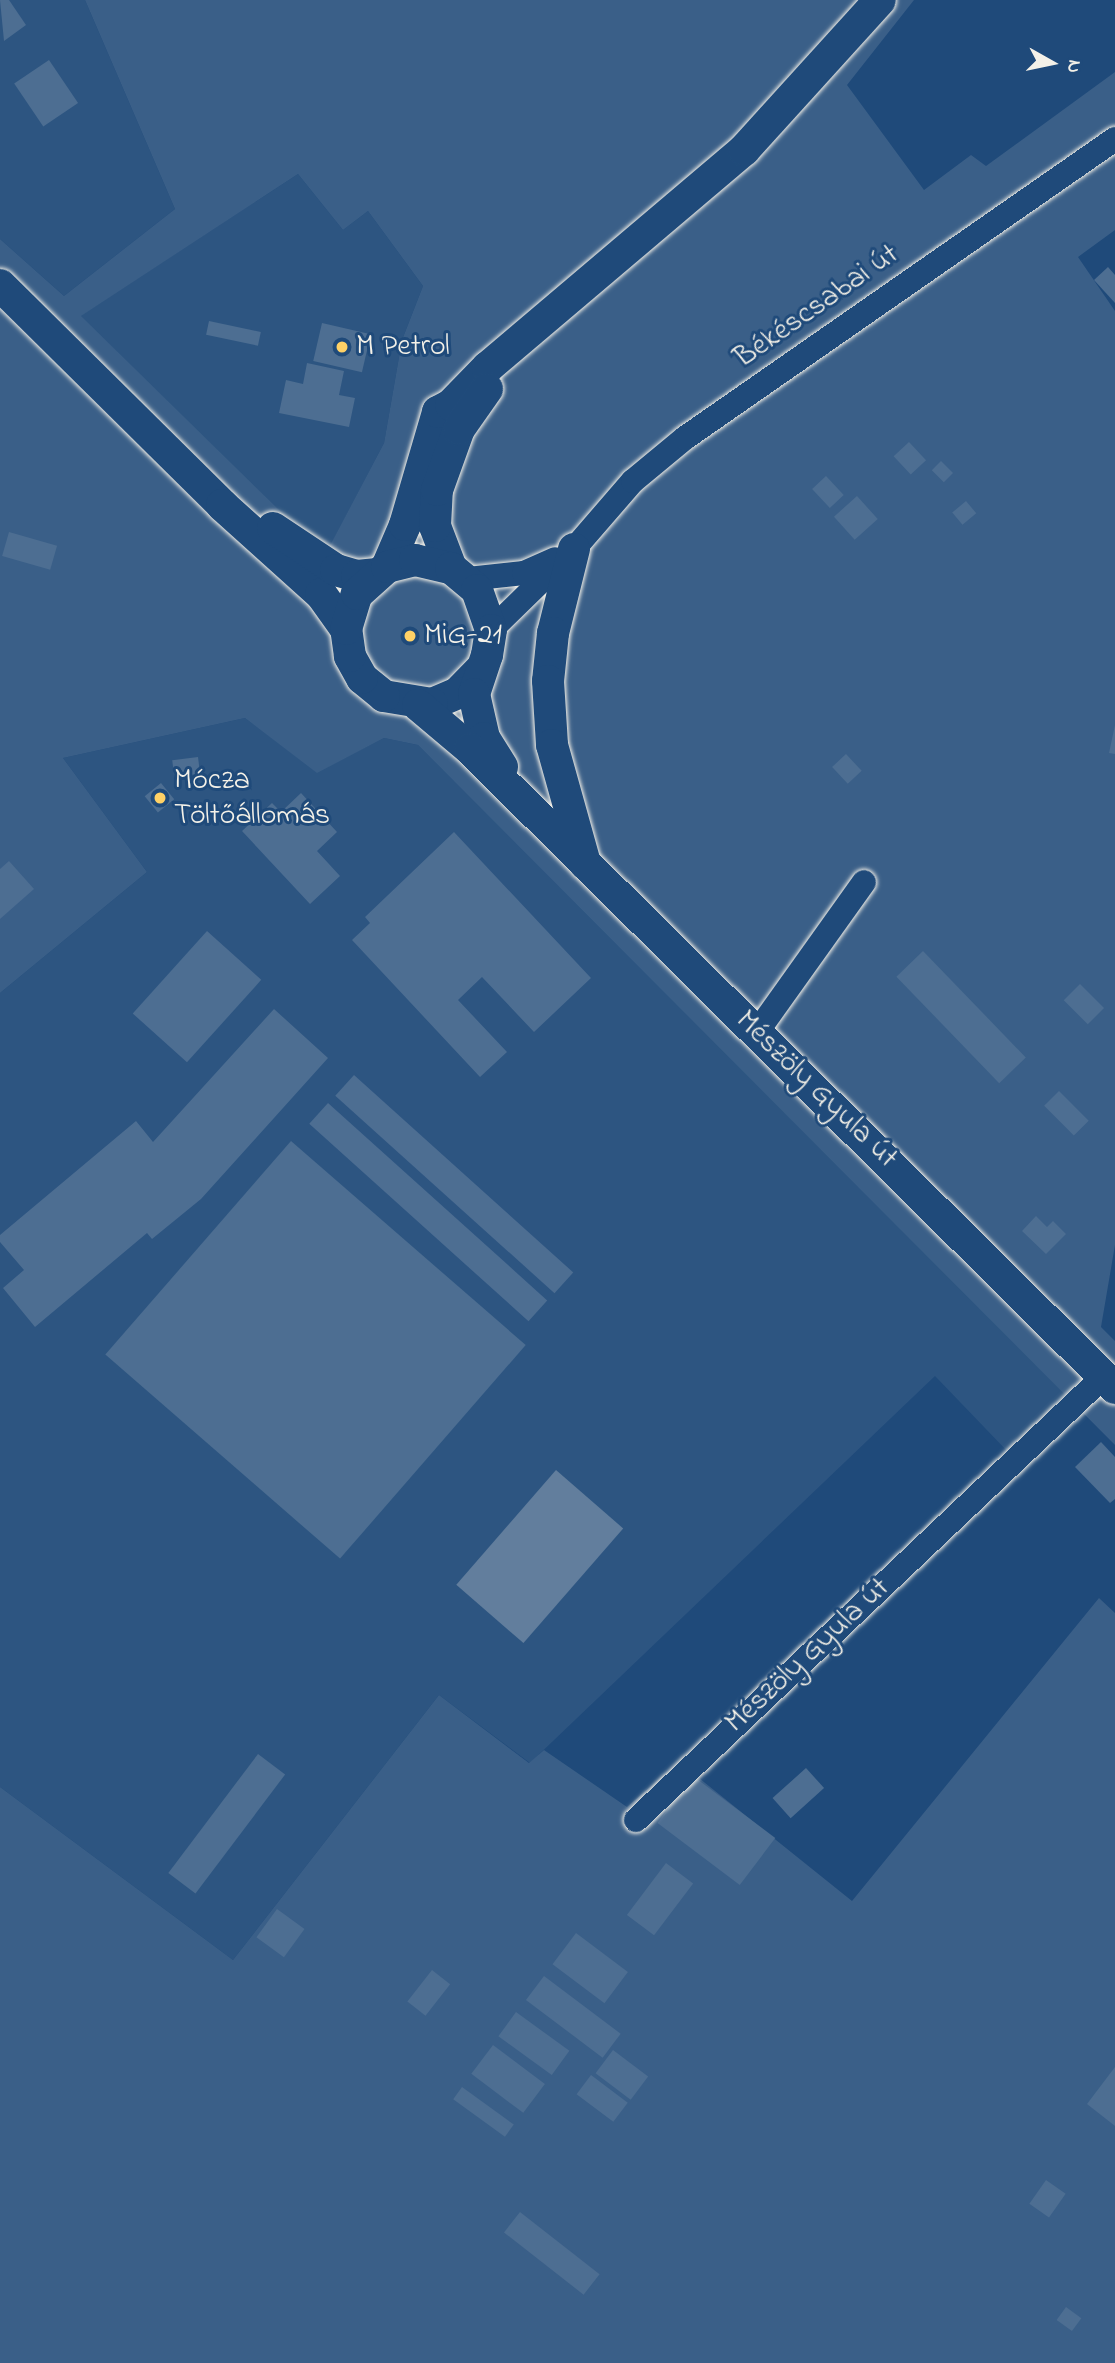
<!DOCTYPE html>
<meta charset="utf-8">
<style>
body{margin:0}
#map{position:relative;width:1115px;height:2363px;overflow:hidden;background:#1f4a7a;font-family:"Indie Flower",sans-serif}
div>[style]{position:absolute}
.built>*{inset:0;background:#2d5581}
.green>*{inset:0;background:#3a5f88}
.water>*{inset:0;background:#627e9d;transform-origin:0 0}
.building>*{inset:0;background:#4d6e92;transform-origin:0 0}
.roads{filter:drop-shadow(0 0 2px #f4f1e8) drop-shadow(0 0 2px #f4f1e8)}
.minor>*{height:24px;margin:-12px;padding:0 12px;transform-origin:12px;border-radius:12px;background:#1f4a7a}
.major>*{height:32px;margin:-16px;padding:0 16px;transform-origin:16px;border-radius:16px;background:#1f4a7a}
.dots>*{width:19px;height:19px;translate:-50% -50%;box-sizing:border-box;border:4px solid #1f4a7a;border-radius:50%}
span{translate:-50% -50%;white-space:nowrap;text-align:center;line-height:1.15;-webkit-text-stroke:6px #1f4a7a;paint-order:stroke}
.street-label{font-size:30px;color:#f4f1e8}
.poi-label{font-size:30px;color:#f4f1e8}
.left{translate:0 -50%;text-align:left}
.north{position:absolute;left:1017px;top:28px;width:70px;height:70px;-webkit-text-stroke:5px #1f4a7a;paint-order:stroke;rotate:99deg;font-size:19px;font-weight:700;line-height:28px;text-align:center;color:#f4f1e8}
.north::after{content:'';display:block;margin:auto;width:24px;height:32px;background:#f4f1e8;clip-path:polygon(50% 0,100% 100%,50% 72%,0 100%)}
</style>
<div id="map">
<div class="built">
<div style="clip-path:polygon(0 0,85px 0,175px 209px,64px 296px,0 239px)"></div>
<div style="clip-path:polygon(298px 174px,343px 230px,368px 211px,423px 286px,402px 340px,384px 443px,325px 556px,80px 316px)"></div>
<div style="clip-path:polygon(245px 718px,317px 772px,384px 738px,418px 745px,1066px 1394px,1008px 1452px,935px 1376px,530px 1763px,439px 1695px,233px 1960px,0 1787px,0 993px,147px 872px,63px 758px)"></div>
</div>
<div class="green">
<div style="clip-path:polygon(evenodd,85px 0,914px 0,847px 85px,924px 190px,971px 155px,986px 166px,1115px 72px,1115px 230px,1078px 257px,1115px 311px,1115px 1245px,1101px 1327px,1115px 1341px,1115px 1445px,418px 745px,384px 738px,317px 773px,245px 718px,63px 758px,147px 872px,0 993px,0 239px,64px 296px,175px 209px,85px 0,298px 174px,343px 230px,368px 211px,423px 286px,402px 340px,384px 443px,325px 555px,81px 316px,298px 174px)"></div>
<div style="clip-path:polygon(1099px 1598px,1115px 1613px,1115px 2363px,0 2363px,0 1787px,233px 1960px,439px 1695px,529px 1763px,544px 1750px,627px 1807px,679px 1762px,852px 1901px)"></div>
</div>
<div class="water">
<div style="left:556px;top:1470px;width:89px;height:152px;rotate:41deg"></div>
</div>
<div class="building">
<div style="clip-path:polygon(0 0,9px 0,26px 25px,4px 41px)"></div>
<div style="left:49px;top:60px;width:52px;height:42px;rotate:56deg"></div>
<div style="clip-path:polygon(1108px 267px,1115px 275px,1115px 303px,1094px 280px)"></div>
<div style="left:209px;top:321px;width:53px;height:14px;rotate:12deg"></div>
<div style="left:322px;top:323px;width:50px;height:39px;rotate:13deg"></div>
<div style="clip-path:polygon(307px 363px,344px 371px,339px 395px,355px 398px,349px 427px,279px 413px,286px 380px,303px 384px)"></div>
<div style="left:909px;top:442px;width:25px;height:21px;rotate:47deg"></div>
<div style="left:941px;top:461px;width:17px;height:13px;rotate:45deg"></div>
<div style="left:826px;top:476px;width:26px;height:19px;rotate:47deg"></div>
<div style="left:857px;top:496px;width:31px;height:31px;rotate:48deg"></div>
<div style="left:966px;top:501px;width:16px;height:18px;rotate:50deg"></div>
<div style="left:9px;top:532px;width:50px;height:25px;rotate:16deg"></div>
<div style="clip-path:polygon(1115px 725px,1115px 754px,1109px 753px)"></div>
<div style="left:846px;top:754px;width:23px;height:19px;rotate:47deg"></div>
<div style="left:198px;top:757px;width:17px;height:26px;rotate:83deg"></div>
<div style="left:161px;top:783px;width:21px;height:21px;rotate:51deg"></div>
<div style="clip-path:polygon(301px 793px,337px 832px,317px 851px,340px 876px,310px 904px,242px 831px,272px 803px,281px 812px)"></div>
<div style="clip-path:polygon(454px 832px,591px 978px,534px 1032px,482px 977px,458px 1000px,507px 1052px,480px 1077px,352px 940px,370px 923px,365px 917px)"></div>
<div style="clip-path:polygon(9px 861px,34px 889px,0 919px,0 869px)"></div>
<div style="left:207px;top:931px;width:73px;height:111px;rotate:42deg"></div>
<div style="left:923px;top:951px;width:148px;height:37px;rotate:46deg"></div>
<div style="left:1080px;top:984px;width:34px;height:23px;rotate:45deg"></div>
<div style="clip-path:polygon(274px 1009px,328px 1058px,201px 1199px,152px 1239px,147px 1233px,35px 1327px,3px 1288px,24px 1270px,0 1242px,0 1235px,136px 1121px,153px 1142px)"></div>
<div style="left:354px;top:1075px;width:295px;height:28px;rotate:42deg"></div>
<div style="left:1059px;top:1091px;width:42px;height:21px;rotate:45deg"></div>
<div style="left:328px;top:1103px;width:295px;height:28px;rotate:42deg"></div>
<div style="left:291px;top:1141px;width:311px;height:283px;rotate:41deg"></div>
<div style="clip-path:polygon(1036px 1216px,1047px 1227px,1053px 1221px,1066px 1234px,1046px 1254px,1022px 1231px)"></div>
<div style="clip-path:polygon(1101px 1442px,1115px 1457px,1115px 1499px,1110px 1503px,1075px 1467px)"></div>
<div style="left:258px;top:1754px;width:34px;height:149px;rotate:37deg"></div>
<div style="left:806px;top:1768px;width:27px;height:45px;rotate:48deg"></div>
<div style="left:693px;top:1776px;width:103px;height:59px;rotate:37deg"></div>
<div style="left:666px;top:1863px;width:34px;height:65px;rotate:37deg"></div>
<div style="left:277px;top:1909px;width:34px;height:35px;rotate:36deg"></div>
<div style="left:576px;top:1933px;width:65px;height:39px;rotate:37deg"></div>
<div style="left:432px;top:1970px;width:23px;height:40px;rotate:38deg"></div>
<div style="left:544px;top:1976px;width:96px;height:30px;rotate:37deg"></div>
<div style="left:516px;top:2012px;width:66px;height:30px;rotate:36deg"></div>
<div style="left:493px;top:2045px;width:65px;height:36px;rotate:37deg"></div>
<div style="left:613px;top:2050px;width:44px;height:29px;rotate:37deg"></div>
<div style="clip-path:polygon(1115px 2067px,1115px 2126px,1087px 2104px)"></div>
<div style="left:591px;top:2075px;width:46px;height:24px;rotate:37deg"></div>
<div style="left:462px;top:2087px;width:64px;height:15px;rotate:36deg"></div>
<div style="left:1046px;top:2180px;width:24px;height:29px;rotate:35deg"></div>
<div style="left:520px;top:2212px;width:101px;height:26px;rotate:38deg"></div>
<div style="left:1066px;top:2307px;width:19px;height:16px;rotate:36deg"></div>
</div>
<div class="roads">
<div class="minor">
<div style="left:468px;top:579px;width:56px;rotate:-6.1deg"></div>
<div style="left:524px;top:573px;width:34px;rotate:-24deg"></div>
<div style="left:491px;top:630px;width:116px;rotate:-44.3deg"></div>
<div style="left:574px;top:549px;width:90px;rotate:-49.1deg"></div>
<div style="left:633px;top:481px;width:67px;rotate:-39.6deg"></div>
<div style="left:685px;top:438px;width:524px;rotate:-34.81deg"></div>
<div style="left:757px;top:1032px;width:184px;rotate:-54.5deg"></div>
<div style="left:636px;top:1820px;width:645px;rotate:-43.49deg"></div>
</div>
<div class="major">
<div style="left:0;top:285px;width:313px;rotate:44.7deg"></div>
<div style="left:222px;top:505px;width:133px;rotate:42deg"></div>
<div style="left:321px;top:594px;width:43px;rotate:54.5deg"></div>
<div style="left:273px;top:528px;width:76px;rotate:33.7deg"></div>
<div style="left:336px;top:570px;width:22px;rotate:16deg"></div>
<div style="left:357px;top:576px;width:18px;rotate:-6deg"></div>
<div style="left:574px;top:549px;width:87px;rotate:104deg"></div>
<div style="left:553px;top:633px;width:48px;rotate:95.9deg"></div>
<div style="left:548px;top:681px;width:64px;rotate:86.4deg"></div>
<div style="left:552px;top:745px;width:123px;rotate:74.4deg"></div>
<div style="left:387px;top:567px;width:46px;rotate:-66.8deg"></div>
<div style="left:405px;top:525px;width:118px;rotate:-73.7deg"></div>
<div style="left:438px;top:412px;width:15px;rotate:-28deg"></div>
<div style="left:451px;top:405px;width:53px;rotate:-45.8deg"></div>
<div style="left:488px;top:367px;width:336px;rotate:-40.3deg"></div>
<div style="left:744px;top:150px;width:202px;rotate:-47.8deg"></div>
<div style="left:451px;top:568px;width:45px;rotate:-110.9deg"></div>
<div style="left:435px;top:526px;width:36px;rotate:-87deg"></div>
<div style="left:437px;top:490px;width:65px;rotate:-70.2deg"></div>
<div style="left:459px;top:429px;width:49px;rotate:-55deg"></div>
<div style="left:481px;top:669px;width:33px;rotate:134deg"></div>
<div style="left:458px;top:693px;width:28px;rotate:157deg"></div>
<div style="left:432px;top:704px;width:49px;rotate:-170.5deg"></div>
<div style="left:384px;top:696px;width:28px;rotate:-141deg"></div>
<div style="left:362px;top:678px;width:25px;rotate:-119deg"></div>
<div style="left:350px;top:656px;width:27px;rotate:-98deg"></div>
<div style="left:346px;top:629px;width:37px;rotate:-73deg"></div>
<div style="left:357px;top:594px;width:40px;rotate:-42deg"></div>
<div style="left:387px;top:567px;width:29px;rotate:-14deg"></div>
<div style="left:415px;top:560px;width:37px;rotate:13deg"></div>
<div style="left:451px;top:568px;width:34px;rotate:40deg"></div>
<div style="left:477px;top:590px;width:42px;rotate:70.7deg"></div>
<div style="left:491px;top:630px;width:25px;rotate:99deg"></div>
<div style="left:487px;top:655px;width:41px;rotate:108.4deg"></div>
<div style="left:474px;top:694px;width:45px;rotate:77.2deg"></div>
<div style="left:484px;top:738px;width:34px;rotate:58deg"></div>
<div style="left:418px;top:705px;width:68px;rotate:40.2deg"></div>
<div style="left:470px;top:749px;width:908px;rotate:44.73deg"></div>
</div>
</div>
<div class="dots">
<div style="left:342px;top:347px;background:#ffd166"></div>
<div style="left:410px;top:636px;background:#ffd166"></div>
<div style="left:160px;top:798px;background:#ffd166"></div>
</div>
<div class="street-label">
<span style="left:817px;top:307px;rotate:-35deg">Békéscsabai út</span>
<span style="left:816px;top:1090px;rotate:44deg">Mészöly Gyula út</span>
<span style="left:808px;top:1656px;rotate:-43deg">Mészöly Gyula út</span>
</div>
<div class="poi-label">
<span class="left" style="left:356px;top:347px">M Petrol</span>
<span class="left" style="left:424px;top:636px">MiG-21</span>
<span class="left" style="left:174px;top:798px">Mócza<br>Töltőállomás</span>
</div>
<div class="north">N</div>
</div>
